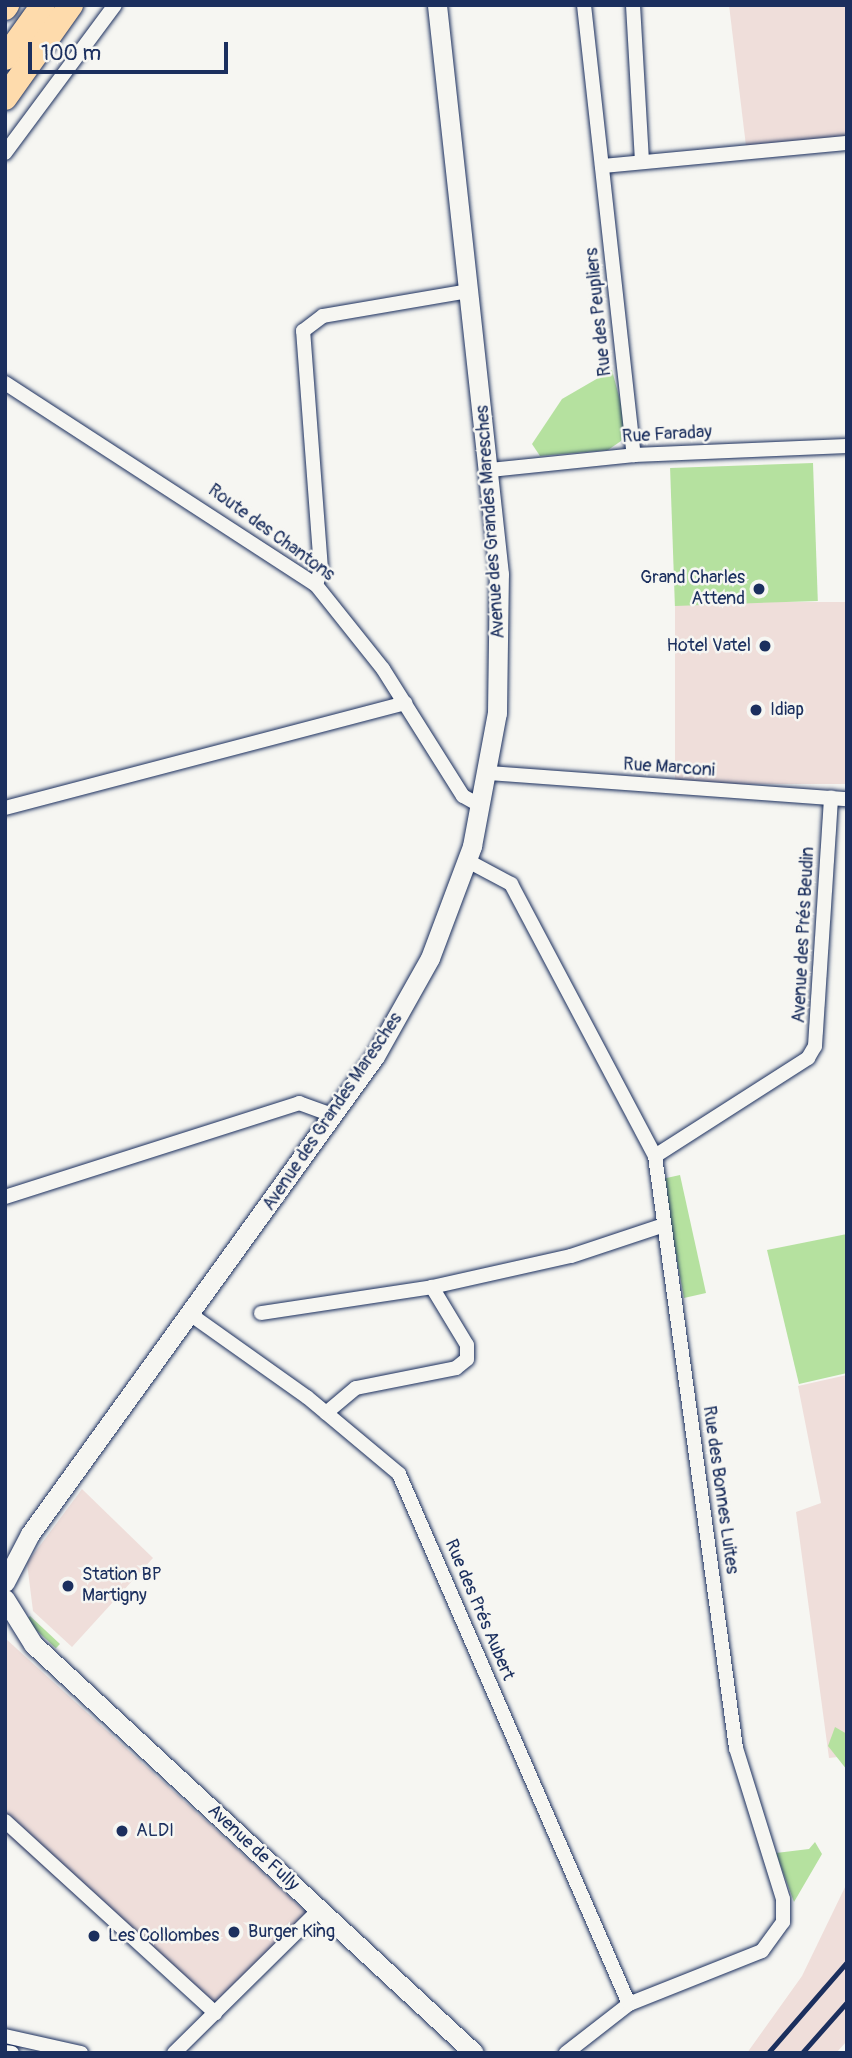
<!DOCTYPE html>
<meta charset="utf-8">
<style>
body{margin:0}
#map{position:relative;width:852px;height:2058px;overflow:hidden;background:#f6f6f2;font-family:Pangolin,sans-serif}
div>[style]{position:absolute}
.built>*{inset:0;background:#efdeda;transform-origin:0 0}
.green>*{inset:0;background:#b5e19f;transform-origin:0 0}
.roads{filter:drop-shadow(0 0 2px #1b2f5e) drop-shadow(0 0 2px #1b2f5e)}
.street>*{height:14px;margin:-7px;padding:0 7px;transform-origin:7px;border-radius:7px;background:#f6f6f2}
.secondary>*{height:19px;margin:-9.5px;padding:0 9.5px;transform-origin:9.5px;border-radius:9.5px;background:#f6f6f2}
.highway>*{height:24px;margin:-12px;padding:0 12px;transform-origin:12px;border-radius:12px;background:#fedbac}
.rail>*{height:4.5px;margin:-2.25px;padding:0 2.25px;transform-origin:2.25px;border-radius:2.25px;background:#1b2f5e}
.dots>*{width:19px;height:19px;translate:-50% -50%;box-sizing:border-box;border:4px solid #f6f6f2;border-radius:50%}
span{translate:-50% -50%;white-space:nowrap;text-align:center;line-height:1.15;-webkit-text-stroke:5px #f6f6f2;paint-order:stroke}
.street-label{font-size:18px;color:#1b2f5e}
.poi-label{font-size:18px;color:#1b2f5e}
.right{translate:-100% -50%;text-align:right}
.left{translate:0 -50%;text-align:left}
.frame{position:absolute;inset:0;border:7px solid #1b2f5e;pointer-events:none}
.scale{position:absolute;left:28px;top:42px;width:200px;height:32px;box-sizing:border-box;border:4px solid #1b2f5e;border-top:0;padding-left:9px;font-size:21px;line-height:24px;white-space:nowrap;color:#1b2f5e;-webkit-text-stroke:5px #f6f6f2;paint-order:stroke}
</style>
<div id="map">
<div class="built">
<div style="clip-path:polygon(729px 5px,847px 5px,847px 137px,746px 146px)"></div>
<div style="left:847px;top:602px;width:182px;height:172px;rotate:90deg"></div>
<div style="clip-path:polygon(847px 1375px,847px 1756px,829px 1758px,796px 1512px,821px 1503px,798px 1386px)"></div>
<div style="clip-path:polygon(82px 1489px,153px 1558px,72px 1647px,33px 1611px,27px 1563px)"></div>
<div style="clip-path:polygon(5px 1638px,307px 1913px,213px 2004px,134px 1948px,5px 1833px)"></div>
<div style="clip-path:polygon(847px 1883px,847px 2041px,836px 2053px,747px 2053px,802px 1976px)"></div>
</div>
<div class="green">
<div style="clip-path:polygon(612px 370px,628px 431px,621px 441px,608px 450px,540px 456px,532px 444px,562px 399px)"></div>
<div style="left:813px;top:463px;width:138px;height:143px;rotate:88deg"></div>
<div style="clip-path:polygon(680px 1175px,706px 1293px,684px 1298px,662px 1179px)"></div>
<div style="clip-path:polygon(847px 1234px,847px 1373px,799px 1384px,767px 1250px)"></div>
<div style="left:30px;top:1616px;width:41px;height:6px;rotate:43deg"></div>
<div style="clip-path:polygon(835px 1727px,847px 1734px,847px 1770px,828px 1746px)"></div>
<div style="clip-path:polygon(815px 1842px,822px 1854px,794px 1902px,776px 1853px,809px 1849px)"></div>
</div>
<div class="roads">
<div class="street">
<div style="left:584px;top:5px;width:453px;rotate:83.7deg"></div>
<div style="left:633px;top:5px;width:156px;rotate:86.7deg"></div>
<div style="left:5px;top:153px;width:184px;rotate:-53.4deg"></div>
<div style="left:602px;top:166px;width:246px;rotate:-5.4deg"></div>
<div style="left:5px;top:383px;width:371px;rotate:33deg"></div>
<div style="left:316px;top:585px;width:107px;rotate:51.4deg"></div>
<div style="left:383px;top:669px;width:150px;rotate:57.8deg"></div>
<div style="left:463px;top:796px;width:21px;rotate:29deg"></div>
<div style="left:490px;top:470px;width:145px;rotate:-5.9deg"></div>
<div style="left:634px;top:455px;width:213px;rotate:-2.4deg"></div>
<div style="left:316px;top:585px;width:17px;rotate:-73deg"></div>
<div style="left:321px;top:569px;width:239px;rotate:-94.3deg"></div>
<div style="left:303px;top:331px;width:25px;rotate:-37deg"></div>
<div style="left:323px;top:316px;width:149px;rotate:-9.7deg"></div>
<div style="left:489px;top:773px;width:359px;rotate:4.2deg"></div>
<div style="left:5px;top:808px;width:414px;rotate:-14.7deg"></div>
<div style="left:468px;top:861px;width:49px;rotate:28.1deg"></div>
<div style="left:511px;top:884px;width:308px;rotate:62.1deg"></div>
<div style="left:655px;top:1156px;width:598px;rotate:82.21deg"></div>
<div style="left:736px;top:1748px;width:158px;rotate:72.7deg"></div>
<div style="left:783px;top:1899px;width:23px;rotate:90deg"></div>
<div style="left:783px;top:1922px;width:36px;rotate:126deg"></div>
<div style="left:762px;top:1951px;width:143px;rotate:158.3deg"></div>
<div style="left:629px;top:2004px;width:80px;rotate:142.1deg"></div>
<div style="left:655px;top:1156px;width:182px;rotate:-32.6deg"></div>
<div style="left:808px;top:1058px;width:14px;rotate:-60deg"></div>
<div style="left:815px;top:1046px;width:249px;rotate:-86.3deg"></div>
<div style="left:5px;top:1197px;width:309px;rotate:-17.7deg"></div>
<div style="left:299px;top:1103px;width:37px;rotate:20deg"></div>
<div style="left:261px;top:1313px;width:173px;rotate:-8.6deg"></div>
<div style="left:190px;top:1314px;width:143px;rotate:35.4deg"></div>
<div style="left:307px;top:1397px;width:120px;rotate:39.9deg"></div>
<div style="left:399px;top:1474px;width:578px;rotate:66.54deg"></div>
<div style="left:326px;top:1413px;width:39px;rotate:-40deg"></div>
<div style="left:356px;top:1388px;width:102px;rotate:-11.3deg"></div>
<div style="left:456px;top:1368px;width:14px;rotate:-39deg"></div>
<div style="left:467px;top:1359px;width:14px;rotate:-90deg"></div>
<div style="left:467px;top:1345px;width:68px;rotate:-121.1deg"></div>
<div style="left:432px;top:1287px;width:142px;rotate:-12.6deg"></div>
<div style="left:571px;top:1256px;width:95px;rotate:-18.4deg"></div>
<div style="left:5px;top:1821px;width:285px;rotate:42.4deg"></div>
<div style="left:5px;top:2036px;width:78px;rotate:12.6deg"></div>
<div style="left:5px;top:2052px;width:7px;rotate:8deg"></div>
<div style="left:174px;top:2053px;width:205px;rotate:-44.6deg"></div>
</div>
<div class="secondary">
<div style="left:5px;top:1582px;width:54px;rotate:-62.5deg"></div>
<div style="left:30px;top:1534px;width:589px;rotate:-54.18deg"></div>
<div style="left:375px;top:1056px;width:112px;rotate:-60.7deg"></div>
<div style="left:430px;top:958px;width:120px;rotate:-69.4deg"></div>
<div style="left:472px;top:846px;width:135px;rotate:-79.4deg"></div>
<div style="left:497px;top:713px;width:139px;rotate:-89.2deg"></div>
<div style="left:499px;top:574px;width:572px;rotate:-96.22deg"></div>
<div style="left:5px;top:1599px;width:53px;rotate:58.1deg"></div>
<div style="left:33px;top:1644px;width:601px;rotate:42.84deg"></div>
</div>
<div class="highway">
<div style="left:5px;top:8px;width:4px;rotate:-56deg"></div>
<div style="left:5px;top:58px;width:65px;rotate:-54.4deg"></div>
<div style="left:5px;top:98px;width:114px;rotate:-54.6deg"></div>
</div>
</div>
<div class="rail">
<div style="left:768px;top:2053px;width:121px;rotate:-49deg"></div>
<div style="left:802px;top:2053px;width:68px;rotate:-48.6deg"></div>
</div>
<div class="dots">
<div style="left:759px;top:589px;background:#1b2f5e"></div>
<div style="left:765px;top:646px;background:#1b2f5e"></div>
<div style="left:756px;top:710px;background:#1b2f5e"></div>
<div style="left:68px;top:1586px;background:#1b2f5e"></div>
<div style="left:122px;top:1831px;background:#1b2f5e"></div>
<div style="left:234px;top:1932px;background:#1b2f5e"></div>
<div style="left:94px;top:1936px;background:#1b2f5e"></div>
</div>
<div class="street-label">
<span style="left:599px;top:312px;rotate:-96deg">Rue des Peupliers</span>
<span style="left:667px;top:435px;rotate:-3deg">Rue Faraday</span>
<span style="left:491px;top:522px;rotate:-94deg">Avenue des Grandes Maresches</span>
<span style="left:271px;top:533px;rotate:36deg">Route des Chantons</span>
<span style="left:669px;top:768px;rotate:4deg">Rue Marconi</span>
<span style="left:804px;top:935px;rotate:-87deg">Avenue des Prés Beudin</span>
<span style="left:333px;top:1112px;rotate:-56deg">Avenue des Grandes Maresches</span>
<span style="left:720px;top:1490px;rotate:82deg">Rue des Bonnes Luites</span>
<span style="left:479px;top:1610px;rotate:67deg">Rue des Prés Aubert</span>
<span style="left:253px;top:1848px;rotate:43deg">Avenue de Fully</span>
</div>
<div class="poi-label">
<span class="right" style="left:745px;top:589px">Grand Charles<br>Attend</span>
<span class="right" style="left:751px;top:646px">Hotel Vatel</span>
<span class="left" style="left:770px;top:710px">Idiap</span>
<span class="left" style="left:82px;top:1586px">Station BP<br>Martigny</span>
<span class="left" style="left:136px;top:1831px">ALDI</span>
<span class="left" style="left:248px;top:1932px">Burger King</span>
<span class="left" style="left:108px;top:1936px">Les Collombes</span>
</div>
<div class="frame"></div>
<div class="scale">100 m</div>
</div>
